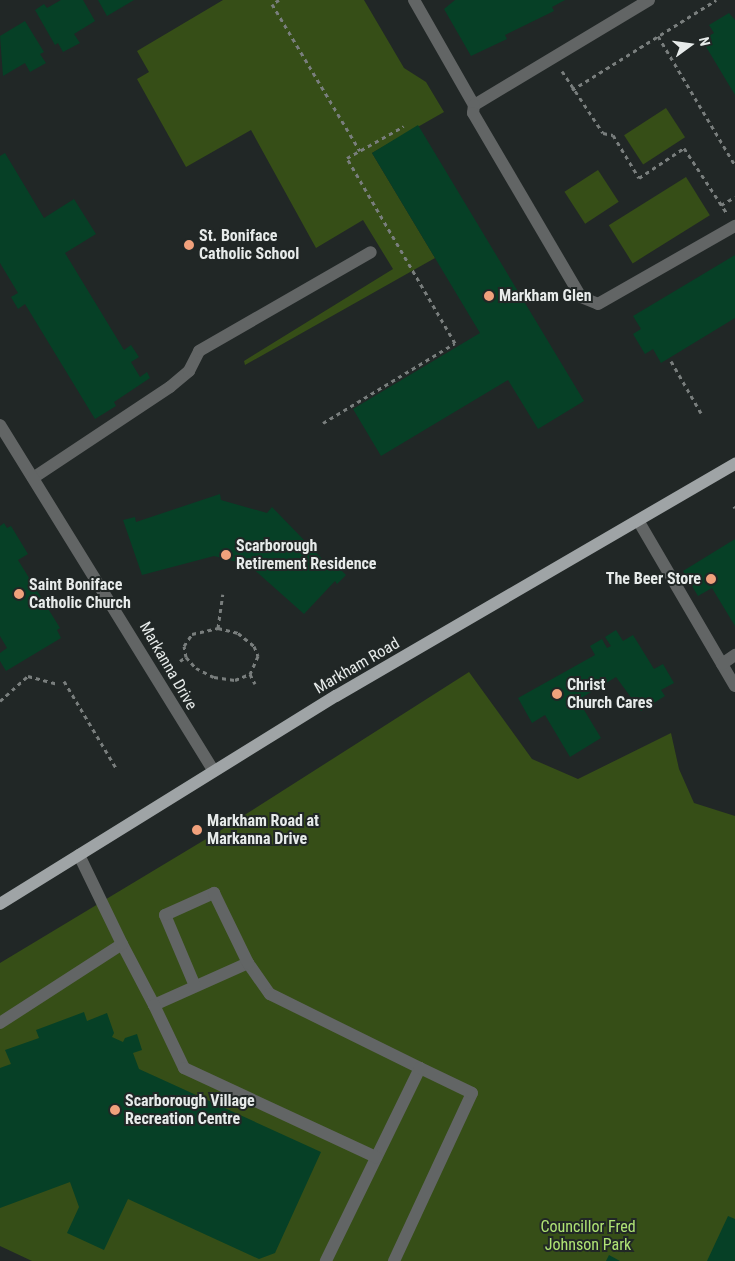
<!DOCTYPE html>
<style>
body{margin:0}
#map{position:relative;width:735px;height:1261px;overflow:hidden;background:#212726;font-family:"Roboto Condensed",sans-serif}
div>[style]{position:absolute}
.green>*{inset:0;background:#364e17;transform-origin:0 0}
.building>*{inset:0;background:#064026}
.path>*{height:3px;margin-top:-1.5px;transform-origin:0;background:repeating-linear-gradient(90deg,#797e7d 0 4px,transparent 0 8px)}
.service>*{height:12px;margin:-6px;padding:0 6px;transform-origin:6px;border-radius:6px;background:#626565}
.minor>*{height:12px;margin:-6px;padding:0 6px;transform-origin:6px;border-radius:6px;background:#626565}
.primary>*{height:12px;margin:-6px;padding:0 6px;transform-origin:6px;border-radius:6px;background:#9fa4a6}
.dots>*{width:14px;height:14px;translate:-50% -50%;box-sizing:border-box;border:2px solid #212726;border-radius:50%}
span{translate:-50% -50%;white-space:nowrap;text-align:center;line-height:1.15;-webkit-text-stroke:4px #212726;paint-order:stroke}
.poi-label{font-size:16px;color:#e7ebea;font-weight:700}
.left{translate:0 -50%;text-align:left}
.right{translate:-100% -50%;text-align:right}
.street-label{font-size:16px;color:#e7ebea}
.park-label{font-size:16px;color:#afe374}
.north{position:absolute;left:665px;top:20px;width:50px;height:50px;-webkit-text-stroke:4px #212726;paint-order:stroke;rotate:76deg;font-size:14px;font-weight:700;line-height:20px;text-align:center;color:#e7ebea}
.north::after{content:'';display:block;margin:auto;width:18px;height:22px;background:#e7ebea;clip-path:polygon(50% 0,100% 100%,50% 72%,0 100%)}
</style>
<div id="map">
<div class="green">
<div style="clip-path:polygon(223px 0,364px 0,404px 68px,426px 82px,444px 112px,372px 153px,435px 258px,245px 365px,244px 361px,393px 269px,363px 220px,316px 248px,251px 130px,186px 167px,137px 79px,149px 72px,137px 51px)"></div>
<div style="left:666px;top:108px;width:35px;height:50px;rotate:57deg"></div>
<div style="left:598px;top:170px;width:38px;height:40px;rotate:57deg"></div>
<div style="left:686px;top:177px;width:45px;height:91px;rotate:58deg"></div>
<div style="clip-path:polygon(469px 672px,532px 759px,578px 779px,671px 733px,679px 769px,694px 803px,735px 816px,735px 1261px,32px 1261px,0 1246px,0 963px,221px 830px)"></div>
</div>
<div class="building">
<div style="clip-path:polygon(61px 0,83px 0,95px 21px,74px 34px,80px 43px,63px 52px,58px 43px,55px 45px,35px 10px,44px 4px,47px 8px)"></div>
<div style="clip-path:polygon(98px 0,134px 0,107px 16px)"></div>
<div style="clip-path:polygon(455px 0,565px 0,552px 7px,554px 11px,505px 35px,507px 39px,471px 56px,444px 9px)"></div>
<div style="clip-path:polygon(729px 13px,735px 20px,735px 95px,702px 40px,714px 33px,709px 25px)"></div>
<div style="clip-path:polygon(25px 21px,44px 52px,40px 54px,46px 63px,30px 72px,25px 63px,3px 76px,0 36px)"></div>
<div style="clip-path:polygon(418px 125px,584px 401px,538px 429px,508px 380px,381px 456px,353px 409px,480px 333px,372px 153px)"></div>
<div style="clip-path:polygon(5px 153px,44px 218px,74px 199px,96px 234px,65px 253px,124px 350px,131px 345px,139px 357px,131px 362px,140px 377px,147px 372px,150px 378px,114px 402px,116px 406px,95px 419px,25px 304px,18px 309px,11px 297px,18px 293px,0 263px,0 156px)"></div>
<div style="clip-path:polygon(735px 255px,735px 318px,661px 363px,653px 349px,645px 354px,633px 334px,641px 329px,633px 316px)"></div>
<div style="clip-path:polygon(220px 494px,221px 500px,267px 513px,272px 507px,333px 570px,337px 566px,346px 575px,337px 584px,335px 581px,304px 614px,249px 565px,214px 556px,142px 575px,123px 520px,135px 517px,136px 522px)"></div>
<div style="clip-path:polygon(4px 523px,7px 528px,11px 526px,28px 554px,18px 560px,60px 628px,57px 630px,61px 638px,6px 671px,0 661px,0 653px,7px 648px,0 636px,0 526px)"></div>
<div style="clip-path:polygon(735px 539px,735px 626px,712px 588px,698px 596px,683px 571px)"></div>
<div style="clip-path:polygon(616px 630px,623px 641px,633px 635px,654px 669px,663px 664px,674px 683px,661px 690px,665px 696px,641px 711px,616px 677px,578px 700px,601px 738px,570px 757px,545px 715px,532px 723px,518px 698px,595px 655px,590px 646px,602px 639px,607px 648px,611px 646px,605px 637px)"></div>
<div style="clip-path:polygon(84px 1012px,87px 1021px,107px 1013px,114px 1033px,112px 1037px,123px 1042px,125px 1038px,137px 1034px,142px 1050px,133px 1053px,139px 1069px,321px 1152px,275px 1253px,259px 1259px,128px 1199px,104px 1250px,67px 1233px,79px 1207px,70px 1182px,0 1208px,0 1068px,11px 1064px,5px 1050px,39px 1038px,36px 1030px)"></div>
<div style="clip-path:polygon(728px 1216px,735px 1219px,735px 1261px,707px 1261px)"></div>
<div style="clip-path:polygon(609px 1255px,620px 1261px,606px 1261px)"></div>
</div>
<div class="path">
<div style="left:279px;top:0;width:8px;rotate:150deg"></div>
<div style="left:272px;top:4px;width:171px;rotate:59.1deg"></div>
<div style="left:658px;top:36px;width:150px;rotate:59.2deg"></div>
<div style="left:562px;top:71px;width:74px;rotate:56.5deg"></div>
<div style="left:603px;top:133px;width:10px;rotate:11deg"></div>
<div style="left:613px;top:135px;width:50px;rotate:58.8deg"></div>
<div style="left:639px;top:178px;width:54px;rotate:-33.7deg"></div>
<div style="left:684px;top:148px;width:77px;rotate:56.7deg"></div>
<div style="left:572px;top:90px;width:170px;rotate:-32deg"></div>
<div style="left:721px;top:205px;width:16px;rotate:-30deg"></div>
<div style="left:671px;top:361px;width:60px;rotate:60deg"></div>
<div style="left:323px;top:423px;width:154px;rotate:-31.2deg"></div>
<div style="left:455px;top:343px;width:214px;rotate:-120.3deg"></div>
<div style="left:347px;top:158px;width:65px;rotate:-29.3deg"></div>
<div style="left:734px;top:506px;width:2px;rotate:63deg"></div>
<div style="left:218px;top:628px;width:34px;rotate:-82deg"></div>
<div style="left:186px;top:657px;width:15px;rotate:48deg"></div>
<div style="left:196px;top:668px;width:20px;rotate:27deg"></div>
<div style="left:214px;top:677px;width:21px;rotate:8deg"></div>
<div style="left:235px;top:680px;width:16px;rotate:-22deg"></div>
<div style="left:180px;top:661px;width:7px;rotate:-34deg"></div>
<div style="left:186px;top:657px;width:11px;rotate:-100deg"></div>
<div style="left:184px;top:646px;width:14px;rotate:-56deg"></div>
<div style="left:192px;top:634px;width:27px;rotate:-13deg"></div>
<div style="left:218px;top:628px;width:21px;rotate:14deg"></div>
<div style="left:238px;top:633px;width:21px;rotate:39deg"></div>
<div style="left:254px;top:646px;width:11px;rotate:68deg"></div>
<div style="left:258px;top:656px;width:20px;rotate:114deg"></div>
<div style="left:250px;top:674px;width:11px;rotate:63deg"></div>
<div style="left:64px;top:681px;width:101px;rotate:59.1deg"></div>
<div style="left:0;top:701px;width:38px;rotate:-42deg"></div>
<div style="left:28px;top:676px;width:30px;rotate:15deg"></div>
</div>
<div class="service">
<div style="left:414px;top:0;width:121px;rotate:60.3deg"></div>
<div style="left:649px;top:0;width:204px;rotate:149deg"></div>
<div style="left:474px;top:105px;width:8px;rotate:97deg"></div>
<div style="left:473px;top:113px;width:213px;rotate:59.6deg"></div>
<div style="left:581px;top:297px;width:18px;rotate:22deg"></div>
<div style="left:598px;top:304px;width:158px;rotate:-29.7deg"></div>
<div style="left:33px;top:478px;width:164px;rotate:-33.6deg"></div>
<div style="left:170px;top:387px;width:25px;rotate:-40deg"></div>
<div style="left:189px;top:371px;width:22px;rotate:-63deg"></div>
<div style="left:199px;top:351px;width:198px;rotate:-29.9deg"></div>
<div style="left:639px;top:522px;width:190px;rotate:59.7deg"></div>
<div style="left:722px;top:664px;width:16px;rotate:-35deg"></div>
<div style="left:122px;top:944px;width:69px;rotate:62.3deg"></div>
<div style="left:154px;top:1005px;width:103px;rotate:-24.1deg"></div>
<div style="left:248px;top:963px;width:38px;rotate:55deg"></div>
<div style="left:270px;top:994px;width:167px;rotate:26.3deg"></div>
<div style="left:420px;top:1068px;width:215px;rotate:116deg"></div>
<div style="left:195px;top:986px;width:77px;rotate:-112.9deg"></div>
<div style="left:165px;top:915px;width:54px;rotate:-24.2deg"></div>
<div style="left:214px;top:893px;width:78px;rotate:64.1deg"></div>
<div style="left:154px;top:1005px;width:70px;rotate:64.5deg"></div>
<div style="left:184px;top:1068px;width:212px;rotate:24.9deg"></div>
<div style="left:0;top:1023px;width:145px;rotate:-32.9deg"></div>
<div style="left:122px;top:944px;width:99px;rotate:-115.8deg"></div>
<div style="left:394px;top:1261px;width:185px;rotate:-65.1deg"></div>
<div style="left:472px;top:1093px;width:58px;rotate:-154.3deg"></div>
</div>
<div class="minor">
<div style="left:0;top:425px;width:405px;rotate:58.3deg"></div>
</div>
<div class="primary">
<div style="left:0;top:904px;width:395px;rotate:-31.8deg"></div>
<div style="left:336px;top:696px;width:462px;rotate:-30.2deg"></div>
</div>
<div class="dots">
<div style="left:189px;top:245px;background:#f1a17c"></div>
<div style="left:489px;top:296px;background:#f1a17c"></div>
<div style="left:226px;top:555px;background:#f1a17c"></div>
<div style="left:711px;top:579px;background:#f1a17c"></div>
<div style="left:19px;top:594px;background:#f1a17c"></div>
<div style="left:557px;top:694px;background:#f1a17c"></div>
<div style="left:197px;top:830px;background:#f1a17c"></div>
<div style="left:115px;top:1110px;background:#f1a17c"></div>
</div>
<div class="poi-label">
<span class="left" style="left:199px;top:245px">St. Boniface<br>Catholic School</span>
<span class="left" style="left:499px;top:296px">Markham Glen</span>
<span class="left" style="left:236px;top:555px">Scarborough<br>Retirement Residence</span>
<span class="right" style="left:701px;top:579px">The Beer Store</span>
<span class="left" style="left:29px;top:594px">Saint Boniface<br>Catholic Church</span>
<span class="left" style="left:567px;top:694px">Christ<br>Church Cares</span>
<span class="left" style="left:207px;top:830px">Markham Road at<br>Markanna Drive</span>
<span class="left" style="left:125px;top:1110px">Scarborough Village<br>Recreation Centre</span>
</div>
<div class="street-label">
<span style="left:168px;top:666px;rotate:60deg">Markanna Drive</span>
<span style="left:357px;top:666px;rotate:-30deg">Markham Road</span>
</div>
<div class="park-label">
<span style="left:588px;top:1236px">Councillor Fred<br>Johnson Park</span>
</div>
<div class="north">N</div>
</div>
